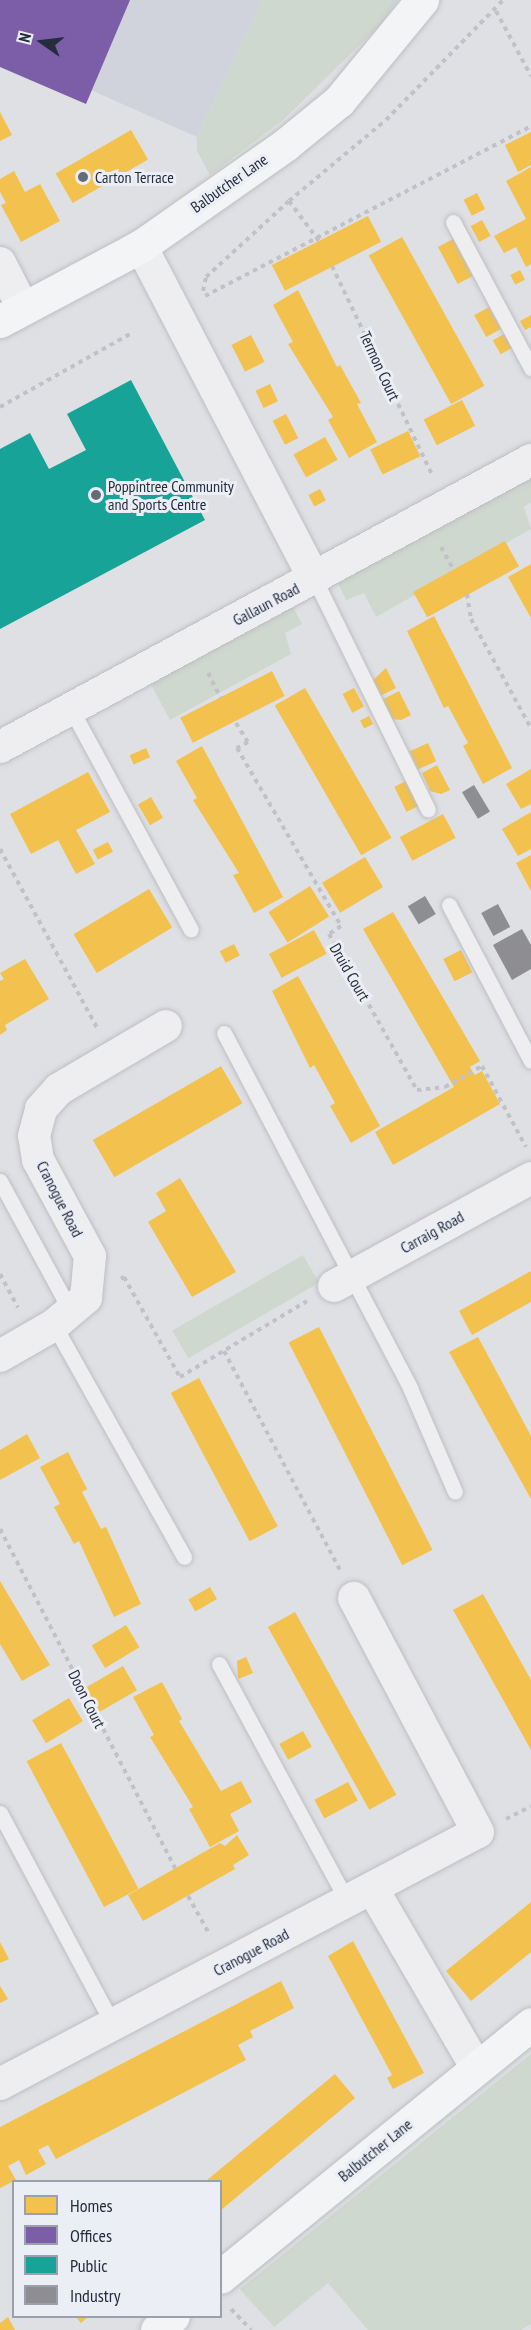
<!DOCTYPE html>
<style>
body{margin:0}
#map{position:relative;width:531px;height:2330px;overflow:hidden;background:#dfe0e4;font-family:"PT Sans Narrow",sans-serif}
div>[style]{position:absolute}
.built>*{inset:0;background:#d0d3db}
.green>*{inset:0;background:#ced8cf;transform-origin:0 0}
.homes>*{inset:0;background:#f2c14e;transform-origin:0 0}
.offices>*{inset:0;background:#7b5ea7}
.public>*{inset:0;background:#17a398}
.industry>*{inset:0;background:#8d8d92;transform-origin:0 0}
.path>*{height:4px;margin-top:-2px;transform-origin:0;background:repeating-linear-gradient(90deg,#c1c1c7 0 4.5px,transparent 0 9px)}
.roads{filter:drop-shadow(0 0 2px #bdbec2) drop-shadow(0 0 2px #bdbec2)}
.lane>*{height:15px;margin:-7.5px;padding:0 7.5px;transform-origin:7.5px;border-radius:7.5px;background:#eeeef1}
.street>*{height:32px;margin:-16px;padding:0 16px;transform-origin:16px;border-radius:16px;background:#eeeef1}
.secondary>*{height:33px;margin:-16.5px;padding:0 16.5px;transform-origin:16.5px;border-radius:16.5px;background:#f3f4f5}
.dots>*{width:16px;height:16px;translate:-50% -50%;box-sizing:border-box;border:3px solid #ebeef5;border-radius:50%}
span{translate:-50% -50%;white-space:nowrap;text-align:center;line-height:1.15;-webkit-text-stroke:6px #ebeef5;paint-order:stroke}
.poi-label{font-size:16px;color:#252c3e}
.left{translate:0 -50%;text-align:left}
.street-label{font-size:16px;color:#252c3e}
.legend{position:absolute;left:12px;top:2180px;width:210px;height:138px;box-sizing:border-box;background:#ebeef5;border:2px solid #9ca0ac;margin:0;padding:8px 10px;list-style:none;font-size:18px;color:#252c3e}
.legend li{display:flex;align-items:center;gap:12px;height:30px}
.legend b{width:30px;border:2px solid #9ca0ac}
.north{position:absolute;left:12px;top:12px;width:60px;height:60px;-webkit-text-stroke:4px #ebeef5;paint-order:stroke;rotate:284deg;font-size:16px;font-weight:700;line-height:24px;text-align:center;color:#252c3e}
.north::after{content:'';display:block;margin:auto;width:21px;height:27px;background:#252c3e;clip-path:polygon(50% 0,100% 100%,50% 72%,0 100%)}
</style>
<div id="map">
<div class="built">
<div style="clip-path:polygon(0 0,262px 0,197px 137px,0 50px)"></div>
</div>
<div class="green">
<div style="clip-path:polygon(262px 0,398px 0,378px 27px,283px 120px,210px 175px,197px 151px,197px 137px)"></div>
<div style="clip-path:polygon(531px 473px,531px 502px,524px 507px,531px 529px,376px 617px,364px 593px,346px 600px,335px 577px)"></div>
<div style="clip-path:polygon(291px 603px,302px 624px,285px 633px,291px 654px,170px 720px,149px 681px)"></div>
<div style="left:303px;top:1255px;width:32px;height:151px;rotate:60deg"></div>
<div style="clip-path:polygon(531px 2054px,531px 2324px,521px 2330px,368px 2330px,328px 2283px,274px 2327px,240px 2289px)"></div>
</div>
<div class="homes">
<div style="clip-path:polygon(0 112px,12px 135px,0 141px)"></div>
<div style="left:131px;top:130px;width:34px;height:87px;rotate:60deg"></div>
<div style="clip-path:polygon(531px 132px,531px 165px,518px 172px,505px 145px)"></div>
<div style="clip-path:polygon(531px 167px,531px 264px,526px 267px,516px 247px,504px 253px,494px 236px,526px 219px,506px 181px)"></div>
<div style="clip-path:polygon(14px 171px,25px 192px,40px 184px,60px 221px,21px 242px,1px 205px,6px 203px,0 192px,0 179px)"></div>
<div style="left:477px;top:193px;width:18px;height:15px;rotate:63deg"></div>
<div style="left:368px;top:216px;width:29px;height:108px;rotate:63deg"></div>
<div style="left:482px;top:220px;width:18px;height:13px;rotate:61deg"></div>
<div style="left:402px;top:237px;width:170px;height:38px;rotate:61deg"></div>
<div style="left:453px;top:239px;width:42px;height:17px;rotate:62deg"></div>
<div style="left:520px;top:270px;width:11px;height:11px;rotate:63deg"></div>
<div style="clip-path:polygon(298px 290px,337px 367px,340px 365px,361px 403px,357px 404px,377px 442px,349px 458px,328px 420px,333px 417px,288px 344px,293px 342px,273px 305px)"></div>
<div style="left:489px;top:307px;width:25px;height:17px;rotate:61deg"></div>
<div style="clip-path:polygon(531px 315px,531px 327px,525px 330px,520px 321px)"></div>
<div style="left:504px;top:334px;width:16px;height:13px;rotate:60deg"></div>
<div style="left:251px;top:335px;width:30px;height:22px;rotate:63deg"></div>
<div style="left:270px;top:384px;width:19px;height:16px;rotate:65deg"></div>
<div style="left:462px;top:400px;width:29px;height:43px;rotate:63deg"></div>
<div style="left:286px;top:414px;width:27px;height:15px;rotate:63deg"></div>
<div style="left:408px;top:431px;width:28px;height:42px;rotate:64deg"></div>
<div style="left:325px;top:437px;width:26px;height:36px;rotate:61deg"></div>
<div style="left:320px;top:489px;width:13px;height:13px;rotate:63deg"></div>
<div style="left:505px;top:541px;width:29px;height:105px;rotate:61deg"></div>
<div style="clip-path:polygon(531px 564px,531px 618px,508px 577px)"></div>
<div style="clip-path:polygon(434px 616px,512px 768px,483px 784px,463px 746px,468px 743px,448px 706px,444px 708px,407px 631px)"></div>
<div style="clip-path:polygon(386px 668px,396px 688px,380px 696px,372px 681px)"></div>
<div style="left:272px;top:671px;width:28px;height:103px;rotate:63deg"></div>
<div style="left:305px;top:688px;width:173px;height:35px;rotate:60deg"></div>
<div style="left:354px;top:688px;width:21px;height:13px;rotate:62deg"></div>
<div style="clip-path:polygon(399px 691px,411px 715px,401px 720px,392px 719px,382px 700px)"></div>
<div style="left:369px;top:716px;width:9px;height:10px;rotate:63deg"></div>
<div style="left:428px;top:743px;width:20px;height:20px;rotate:66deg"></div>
<div style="clip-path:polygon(202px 746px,283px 897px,254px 913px,233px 875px,239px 873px,193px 800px,197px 798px,176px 761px)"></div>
<div style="left:146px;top:748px;width:10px;height:18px;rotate:66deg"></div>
<div style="clip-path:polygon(437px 765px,450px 790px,441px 794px,430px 791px,422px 773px)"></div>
<div style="clip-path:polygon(531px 769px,531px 804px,521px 809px,506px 784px)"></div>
<div style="clip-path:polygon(88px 772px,110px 812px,76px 830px,95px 864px,76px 874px,58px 840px,31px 854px,10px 814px)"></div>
<div style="left:406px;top:781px;width:28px;height:13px;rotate:64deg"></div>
<div style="left:151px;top:797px;width:24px;height:15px;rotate:60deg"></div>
<div style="clip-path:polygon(531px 812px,531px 849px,518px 856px,502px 829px)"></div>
<div style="left:443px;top:814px;width:27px;height:49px;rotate:62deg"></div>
<div style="left:108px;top:842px;width:11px;height:17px;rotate:63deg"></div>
<div style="clip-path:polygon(531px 855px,531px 891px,516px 863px)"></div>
<div style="left:365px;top:857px;width:35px;height:50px;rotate:59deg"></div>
<div style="left:310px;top:886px;width:36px;height:49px;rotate:58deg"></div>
<div style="left:149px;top:889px;width:45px;height:88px;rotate:59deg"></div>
<div style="clip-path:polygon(393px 912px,480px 1061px,470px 1067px,472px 1071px,475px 1075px,482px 1071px,500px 1104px,393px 1165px,375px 1132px,454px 1087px,363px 929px)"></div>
<div style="left:314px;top:930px;width:27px;height:51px;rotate:62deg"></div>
<div style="left:234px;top:944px;width:13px;height:16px;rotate:63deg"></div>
<div style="left:461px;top:950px;width:25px;height:20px;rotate:63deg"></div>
<div style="clip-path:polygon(25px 959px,49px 999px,5px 1025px,7px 1030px,0 1035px,0 981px,4px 979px,0 973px)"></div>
<div style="clip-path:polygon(298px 976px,380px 1126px,351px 1143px,330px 1106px,335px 1103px,314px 1065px,310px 1068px,272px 991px)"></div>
<div style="left:221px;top:1066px;width:43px;height:148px;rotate:60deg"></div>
<div style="clip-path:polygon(180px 1178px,236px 1272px,192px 1297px,148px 1222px,166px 1211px,156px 1193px)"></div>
<div style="clip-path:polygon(531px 1271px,531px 1302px,472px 1335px,459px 1311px)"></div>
<div style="left:319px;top:1327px;width:250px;height:34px;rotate:63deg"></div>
<div style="clip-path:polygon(478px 1337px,531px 1436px,531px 1499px,449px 1352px)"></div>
<div style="left:199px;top:1378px;width:168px;height:32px;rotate:62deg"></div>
<div style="clip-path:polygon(27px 1434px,40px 1458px,0 1480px,0 1450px)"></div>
<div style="clip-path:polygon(68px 1452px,87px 1489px,82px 1492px,101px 1529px,106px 1527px,141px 1604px,114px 1617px,79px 1541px,74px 1544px,54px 1507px,60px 1504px,40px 1467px)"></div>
<div style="clip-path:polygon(0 1581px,50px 1665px,22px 1681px,0 1644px)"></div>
<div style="left:210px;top:1587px;width:14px;height:25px;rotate:60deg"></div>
<div style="clip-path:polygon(483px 1594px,531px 1680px,531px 1750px,453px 1610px)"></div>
<div style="left:295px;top:1612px;width:209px;height:31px;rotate:61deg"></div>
<div style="left:126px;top:1625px;width:26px;height:40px;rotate:59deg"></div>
<div style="clip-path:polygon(246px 1657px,253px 1673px,238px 1679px,237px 1661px)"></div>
<div style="left:123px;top:1666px;width:28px;height:43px;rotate:60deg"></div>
<div style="clip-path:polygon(162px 1682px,182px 1719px,179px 1721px,221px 1791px,241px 1781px,252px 1802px,230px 1814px,239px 1831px,210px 1847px,189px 1809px,193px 1807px,150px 1737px,154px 1735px,133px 1697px)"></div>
<div style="left:69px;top:1698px;width:27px;height:43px;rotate:59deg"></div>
<div style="left:303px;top:1731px;width:18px;height:27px;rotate:61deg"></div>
<div style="left:61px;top:1743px;width:165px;height:39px;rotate:62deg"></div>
<div style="left:348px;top:1782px;width:21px;height:38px;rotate:62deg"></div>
<div style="clip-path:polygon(237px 1835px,249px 1855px,233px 1865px,235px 1869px,143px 1921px,128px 1895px,220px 1843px,225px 1846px)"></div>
<div style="clip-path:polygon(531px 1902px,531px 1952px,471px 2001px,446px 1971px)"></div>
<div style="clip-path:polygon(353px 1941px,424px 2073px,393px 2089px,387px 2078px,392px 2075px,328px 1956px)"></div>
<div style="clip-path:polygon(0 1942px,9px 1959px,0 1963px)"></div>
<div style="clip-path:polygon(281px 1981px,294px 2008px,250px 2031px,253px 2037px,238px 2045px,246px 2060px,56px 2159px,48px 2145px,38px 2150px,46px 2164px,26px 2175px,19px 2160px,8px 2166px,16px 2180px,0 2188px,0 2127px)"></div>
<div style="clip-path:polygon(0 1986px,8px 1999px,0 2003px)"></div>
<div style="clip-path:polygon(335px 2074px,355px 2098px,220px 2211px,220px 2181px,206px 2181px)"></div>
<div style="clip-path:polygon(75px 2316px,89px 2316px,81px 2323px)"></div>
<div style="clip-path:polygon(8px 2317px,15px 2330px,0 2330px,0 2323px)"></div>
</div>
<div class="offices">
<div style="clip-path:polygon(0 0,130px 0,86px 104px,0 67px)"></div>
</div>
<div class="public">
<div style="clip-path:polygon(131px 380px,205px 520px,0 629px,0 449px,30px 433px,49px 469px,86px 450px,67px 414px)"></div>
</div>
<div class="industry">
<div style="left:474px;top:785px;width:31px;height:14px;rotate:59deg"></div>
<div style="left:425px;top:896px;width:21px;height:20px;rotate:59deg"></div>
<div style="left:498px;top:904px;width:26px;height:19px;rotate:62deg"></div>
<div style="clip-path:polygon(522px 929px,531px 945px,531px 969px,512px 980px,493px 945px)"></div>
</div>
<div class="path">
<div style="left:496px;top:11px;width:74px;rotate:61.7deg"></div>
<div style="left:289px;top:201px;width:50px;rotate:53.1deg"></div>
<div style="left:332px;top:266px;width:232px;rotate:64.4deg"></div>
<div style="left:203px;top:291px;width:14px;rotate:-78deg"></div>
<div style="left:206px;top:277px;width:113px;rotate:-42.5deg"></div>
<div style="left:289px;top:201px;width:126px;rotate:-39.9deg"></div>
<div style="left:386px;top:120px;width:168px;rotate:-45.7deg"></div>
<div style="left:205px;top:296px;width:368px;rotate:-27.5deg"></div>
<div style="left:0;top:407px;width:149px;rotate:-29.3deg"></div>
<div style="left:441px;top:547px;width:25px;rotate:61deg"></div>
<div style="left:467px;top:594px;width:25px;rotate:81deg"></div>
<div style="left:471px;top:619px;width:124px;rotate:61.2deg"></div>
<div style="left:208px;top:673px;width:28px;rotate:63deg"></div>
<div style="left:236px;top:723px;width:22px;rotate:58deg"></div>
<div style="left:248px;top:742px;width:13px;rotate:151deg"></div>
<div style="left:237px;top:748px;width:206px;rotate:59.7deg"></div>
<div style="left:341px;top:926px;width:14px;rotate:146deg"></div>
<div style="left:329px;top:934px;width:179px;rotate:60.6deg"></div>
<div style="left:417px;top:1090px;width:28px;rotate:-6deg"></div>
<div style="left:445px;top:1087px;width:43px;rotate:-29.6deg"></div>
<div style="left:482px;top:1066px;width:92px;rotate:61.5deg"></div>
<div style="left:0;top:849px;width:204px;rotate:61.5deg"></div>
<div style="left:0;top:1274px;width:38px;rotate:62deg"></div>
<div style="left:121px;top:1279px;width:4px;rotate:-34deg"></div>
<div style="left:124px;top:1277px;width:115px;rotate:60.8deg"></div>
<div style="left:180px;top:1377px;width:148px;rotate:-30.9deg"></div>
<div style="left:224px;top:1351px;width:248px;rotate:62.1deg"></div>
<div style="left:0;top:1529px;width:382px;rotate:62.7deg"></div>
<div style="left:506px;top:1819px;width:28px;rotate:-27deg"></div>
<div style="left:188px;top:1896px;width:45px;rotate:60.6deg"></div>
<div style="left:231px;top:2309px;width:29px;rotate:46deg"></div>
</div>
<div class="roads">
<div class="lane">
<div style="left:453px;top:222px;width:166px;rotate:61.9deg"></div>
<div style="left:314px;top:578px;width:258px;rotate:63.8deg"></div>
<div style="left:71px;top:709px;width:251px;rotate:61.5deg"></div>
<div style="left:449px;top:905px;width:176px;rotate:62.3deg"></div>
<div style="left:224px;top:1033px;width:401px;rotate:62.3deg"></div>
<div style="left:410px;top:1388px;width:113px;rotate:66.6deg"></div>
<div style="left:0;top:1181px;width:132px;rotate:61.5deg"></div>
<div style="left:63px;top:1297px;width:13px;rotate:42deg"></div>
<div style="left:54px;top:1325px;width:266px;rotate:60.7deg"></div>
<div style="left:219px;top:1664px;width:269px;rotate:61.6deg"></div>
<div style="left:0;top:1813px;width:240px;rotate:61.9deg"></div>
</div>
<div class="street">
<div style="left:141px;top:246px;width:374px;rotate:62.5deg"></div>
<div style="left:0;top:263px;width:51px;rotate:62.9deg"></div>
<div style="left:0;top:747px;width:604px;rotate:-28.39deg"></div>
<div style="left:334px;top:1286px;width:225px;rotate:-28.7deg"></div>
<div style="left:0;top:1356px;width:62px;rotate:-29.9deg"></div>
<div style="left:54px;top:1325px;width:42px;rotate:-40.2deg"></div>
<div style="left:86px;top:1298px;width:42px;rotate:-84.6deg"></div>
<div style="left:90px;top:1256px;width:109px;rotate:-118.4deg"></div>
<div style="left:38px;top:1160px;width:24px;rotate:-99deg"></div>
<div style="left:34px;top:1136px;width:28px;rotate:-75deg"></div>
<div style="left:41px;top:1109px;width:27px;rotate:-48deg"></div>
<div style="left:59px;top:1089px;width:124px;rotate:-30.5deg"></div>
<div style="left:372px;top:1888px;width:207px;rotate:59.8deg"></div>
<div style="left:0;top:2084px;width:540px;rotate:-27.8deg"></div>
<div style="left:478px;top:1832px;width:265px;rotate:-117.9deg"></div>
</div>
<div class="secondary">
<div style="left:0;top:321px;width:160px;rotate:-28deg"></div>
<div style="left:141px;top:246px;width:176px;rotate:-35deg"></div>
<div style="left:285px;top:145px;width:70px;rotate:-39.2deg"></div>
<div style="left:339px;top:101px;width:131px;rotate:-50.6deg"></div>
<div style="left:220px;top:2277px;width:401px;rotate:-39.1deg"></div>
<div style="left:157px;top:2330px;width:21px;rotate:-41deg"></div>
</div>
</div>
<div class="dots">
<div style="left:83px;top:177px;background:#666b78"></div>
<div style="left:96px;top:495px;background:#666b78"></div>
</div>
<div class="poi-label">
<span class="left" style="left:95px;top:177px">Carton Terrace</span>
<span class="left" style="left:108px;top:495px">Poppintree Community<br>and Sports Centre</span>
</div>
<div class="street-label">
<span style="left:229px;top:183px;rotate:-35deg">Balbutcher Lane</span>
<span style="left:380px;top:366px;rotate:65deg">Termon Court</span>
<span style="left:266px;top:604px;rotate:-28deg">Gallaun Road</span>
<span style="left:350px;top:972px;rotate:60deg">Druid Court</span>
<span style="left:60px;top:1199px;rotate:63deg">Cranogue Road</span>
<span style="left:432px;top:1232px;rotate:-29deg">Carraig Road</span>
<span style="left:87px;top:1699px;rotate:63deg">Doon Court</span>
<span style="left:251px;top:1952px;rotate:-28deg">Cranogue Road</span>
<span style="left:375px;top:2150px;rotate:-39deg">Balbutcher Lane</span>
</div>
<ul class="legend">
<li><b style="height:16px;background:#f2c14e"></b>Homes</li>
<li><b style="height:16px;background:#7b5ea7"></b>Offices</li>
<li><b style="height:16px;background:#17a398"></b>Public</li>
<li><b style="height:16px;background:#8d8d92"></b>Industry</li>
</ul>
<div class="north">N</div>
</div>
